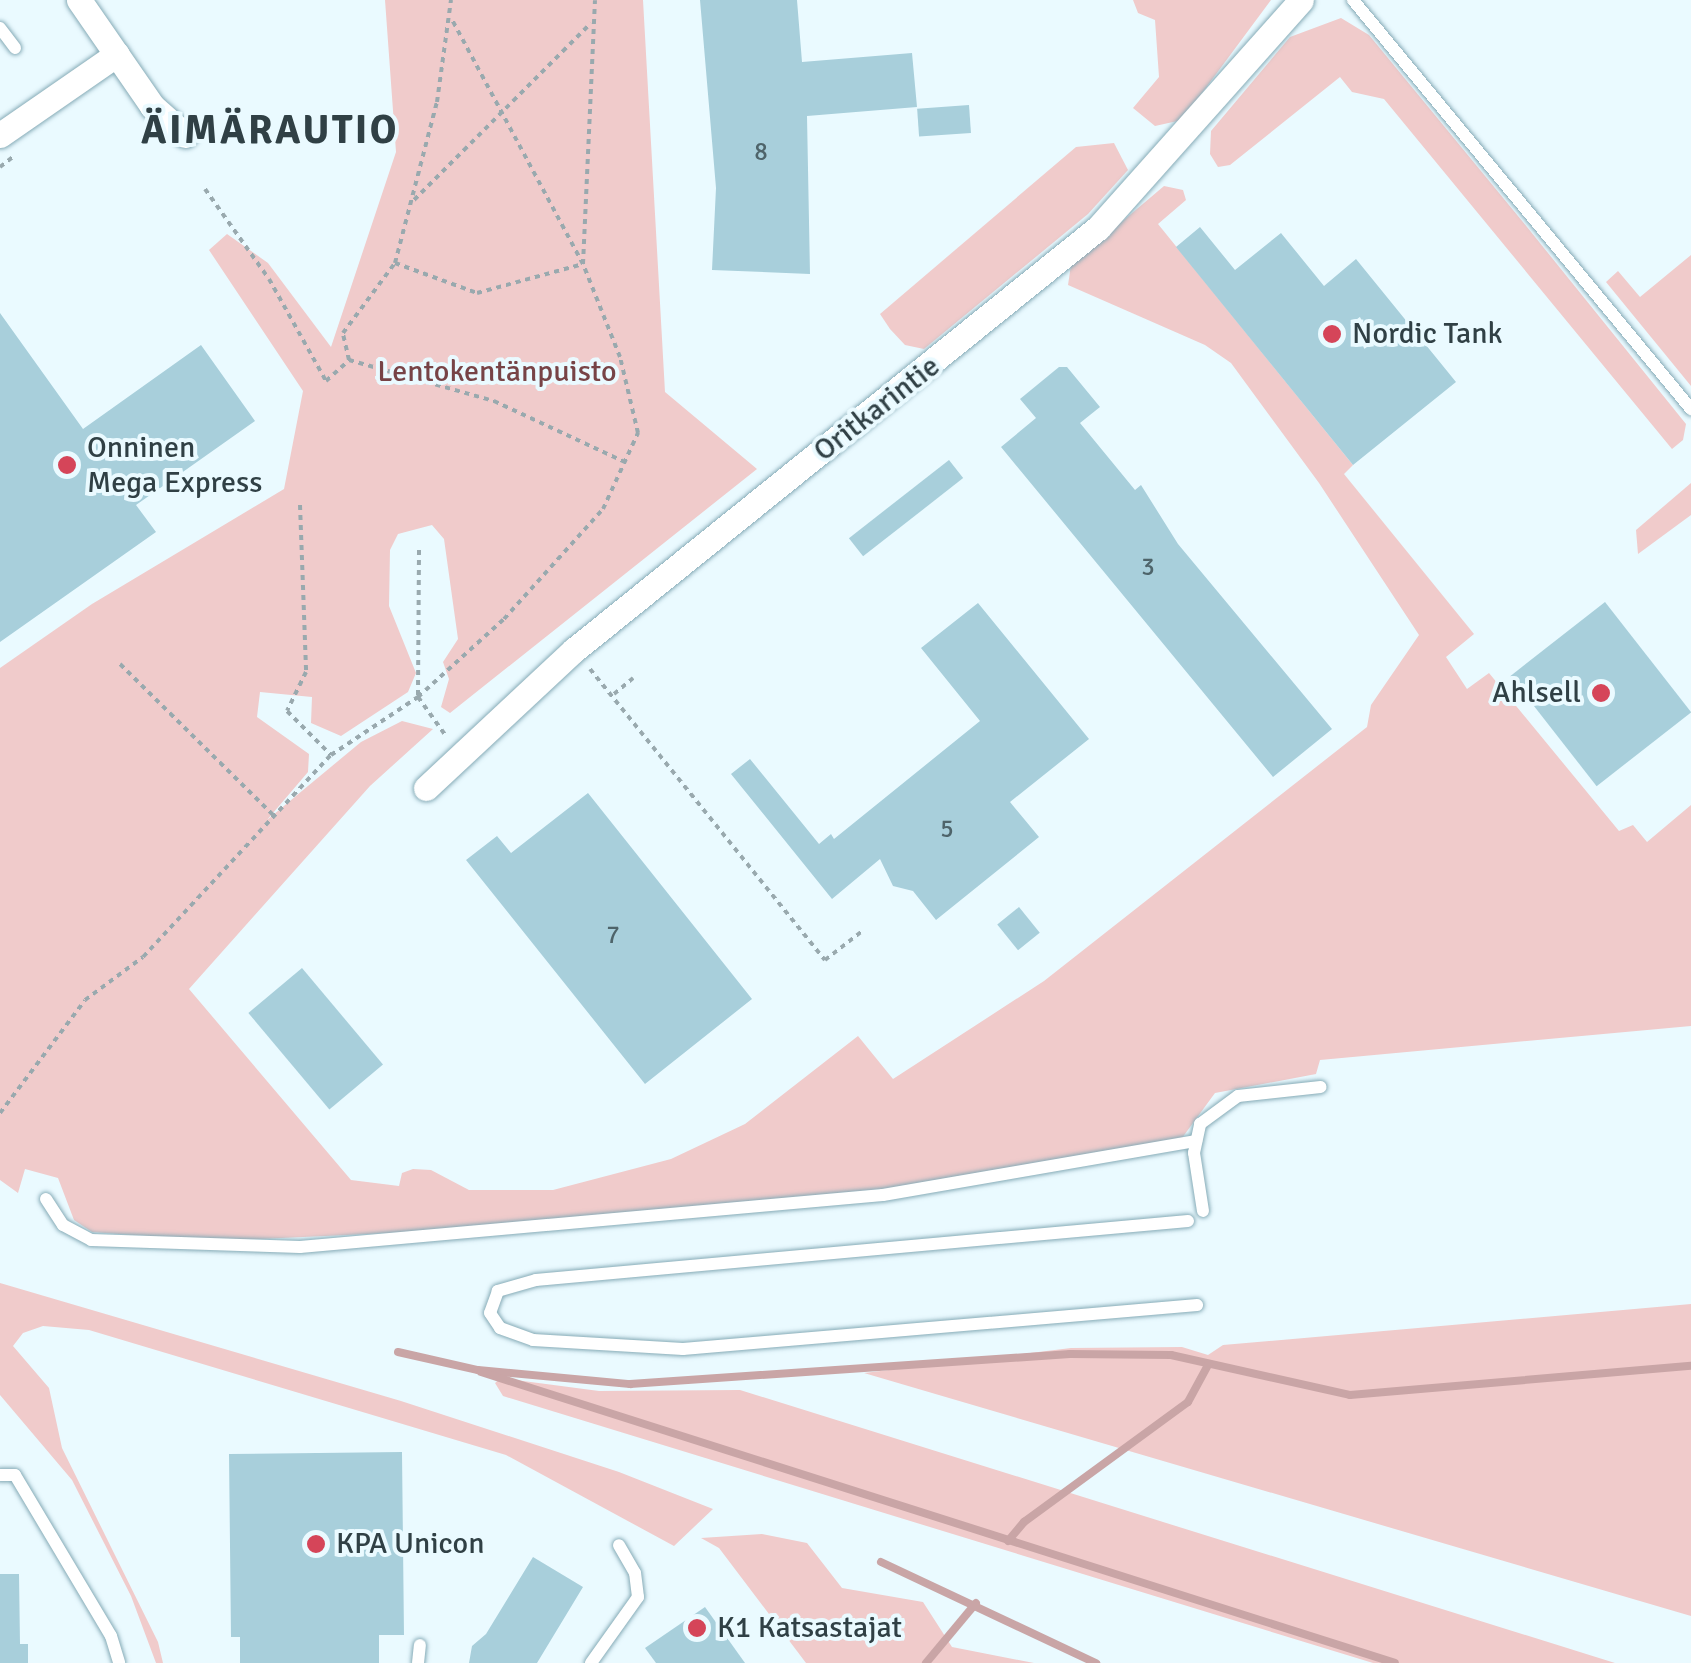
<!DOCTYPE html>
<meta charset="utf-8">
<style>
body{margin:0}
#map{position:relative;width:1691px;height:1663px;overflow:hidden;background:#eafaff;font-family:Signika,sans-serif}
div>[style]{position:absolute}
.green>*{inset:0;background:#f0cbcb}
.stream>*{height:8px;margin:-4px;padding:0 4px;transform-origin:4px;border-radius:4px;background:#c9a5a6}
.building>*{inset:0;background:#a8cfdb;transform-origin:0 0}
.path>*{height:4px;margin-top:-2px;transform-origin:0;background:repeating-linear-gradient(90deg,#99a9ae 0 5px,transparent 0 10px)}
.roads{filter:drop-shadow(0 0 2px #86abb7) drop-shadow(0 0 2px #86abb7)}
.service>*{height:12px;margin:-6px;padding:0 6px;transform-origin:6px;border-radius:6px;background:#fff}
.minor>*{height:25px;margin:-12.5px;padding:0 12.5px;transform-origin:12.5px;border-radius:12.5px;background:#fff}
.dots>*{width:28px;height:28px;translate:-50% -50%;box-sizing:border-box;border:5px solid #eafaff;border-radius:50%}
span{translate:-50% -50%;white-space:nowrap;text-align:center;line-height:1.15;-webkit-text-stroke:8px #eafaff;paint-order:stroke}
.number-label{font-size:25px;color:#4e646a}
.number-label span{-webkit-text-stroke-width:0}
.poi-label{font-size:30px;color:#304045}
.left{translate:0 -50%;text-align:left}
.right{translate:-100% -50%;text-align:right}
.park-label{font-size:30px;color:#774346}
.street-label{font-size:30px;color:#304045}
.district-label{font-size:40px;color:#304045;font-weight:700;letter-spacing:2.5px}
</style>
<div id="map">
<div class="green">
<div style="clip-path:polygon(385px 0,643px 0,665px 392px,757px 469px,450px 713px,441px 707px,449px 679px,443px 662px,458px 639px,444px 539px,432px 525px,398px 534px,390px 550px,389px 606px,416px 673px,408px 692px,341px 736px,311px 723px,312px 697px,260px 692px,257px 717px,309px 754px,308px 772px,267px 820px,361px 742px,402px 721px,433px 729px,370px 786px,189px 989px,351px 1180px,399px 1186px,402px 1173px,413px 1169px,431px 1170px,469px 1190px,553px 1190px,671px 1159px,745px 1124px,858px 1036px,893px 1079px,1044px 981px,1367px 727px,1371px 705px,1419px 635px,1319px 483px,1231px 363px,1205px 345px,1068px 285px,1071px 265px,1164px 186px,1183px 190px,1186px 200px,1158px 224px,1353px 465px,1344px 474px,1474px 634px,1446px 657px,1467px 689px,1489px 673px,1619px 831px,1633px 825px,1647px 842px,1691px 805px,1691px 1026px,1320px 1060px,1316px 1074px,1215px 1093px,1182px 1138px,883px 1189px,412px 1232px,213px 1241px,92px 1232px,74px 1220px,58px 1178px,25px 1169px,18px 1193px,0 1180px,0 668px,92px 604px,284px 489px,303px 391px,209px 250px,227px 234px,268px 263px,331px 347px,396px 152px)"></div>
<div style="clip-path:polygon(1133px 0,1271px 0,1182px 120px,1155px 126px,1133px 108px,1159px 77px,1155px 20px,1138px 13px)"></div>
<div style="clip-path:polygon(1341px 18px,1369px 35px,1527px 227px,1686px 424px,1683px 440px,1672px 449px,1384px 99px,1352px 92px,1340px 77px,1230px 165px,1218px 167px,1210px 154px,1211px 131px,1290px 37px)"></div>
<div style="clip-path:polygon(1114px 143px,1128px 170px,1088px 214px,924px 349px,905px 345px,890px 329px,880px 314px,1076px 147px)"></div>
<div style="clip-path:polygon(1691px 255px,1691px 386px,1606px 282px,1618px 271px,1640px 297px)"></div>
<div style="clip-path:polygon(1691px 483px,1691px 515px,1638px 554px,1636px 530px)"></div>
<div style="clip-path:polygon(0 1283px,401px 1401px,619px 1472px,713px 1509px,674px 1546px,506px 1455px,89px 1330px,43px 1326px,23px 1333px,13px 1346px,49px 1388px,62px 1448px,158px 1642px,163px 1663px,156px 1663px,131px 1596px,72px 1480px,0 1395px)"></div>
<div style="clip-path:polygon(1691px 1304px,1691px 1616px,864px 1373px,1071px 1348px,1182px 1347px,1208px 1355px,1223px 1345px)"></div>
<div style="clip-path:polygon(501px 1378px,599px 1391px,740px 1390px,1615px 1663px,1373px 1663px,503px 1396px,495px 1383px)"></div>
<div style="clip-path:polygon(762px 1534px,807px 1543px,842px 1588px,923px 1602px,952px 1647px,1034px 1663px,806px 1663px,719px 1548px,701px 1538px)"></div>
</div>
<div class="stream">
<div style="left:398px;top:1352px;width:82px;rotate:12.7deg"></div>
<div style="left:478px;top:1370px;width:153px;rotate:5.3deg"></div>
<div style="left:630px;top:1384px;width:441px;rotate:-3.9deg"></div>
<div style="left:1070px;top:1354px;width:101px;rotate:0.6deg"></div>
<div style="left:1171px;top:1355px;width:183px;rotate:12.6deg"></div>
<div style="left:1350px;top:1395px;width:342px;rotate:-4.9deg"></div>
<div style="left:481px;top:1372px;width:959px;rotate:17.66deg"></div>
<div style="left:1008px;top:1541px;width:25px;rotate:-50deg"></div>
<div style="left:1024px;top:1522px;width:203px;rotate:-36.2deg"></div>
<div style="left:1188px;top:1402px;width:42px;rotate:-61.6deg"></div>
<div style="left:881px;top:1562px;width:238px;rotate:25.2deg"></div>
<div style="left:926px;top:1663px;width:78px;rotate:-50.2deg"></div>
</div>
<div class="building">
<div style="clip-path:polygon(700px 0,797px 0,802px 62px,912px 53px,917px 107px,807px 116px,810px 274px,712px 270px,716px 188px)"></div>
<div style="left:969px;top:105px;width:28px;height:52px;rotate:86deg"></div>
<div style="clip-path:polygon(1200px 227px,1235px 270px,1281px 233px,1324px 286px,1356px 259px,1456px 382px,1353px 465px,1176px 247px)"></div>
<div style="clip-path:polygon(0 313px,83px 429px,201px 345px,255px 421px,136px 505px,156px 532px,0 642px)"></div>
<div style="clip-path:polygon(1059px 367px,1067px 367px,1100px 407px,1080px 423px,1135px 490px,1141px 485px,1178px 544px,1332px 729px,1273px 777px,1001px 447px,1036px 418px,1020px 399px)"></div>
<div style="left:949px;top:460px;width:23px;height:127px;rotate:52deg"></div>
<div style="left:1605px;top:602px;width:140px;height:120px;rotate:52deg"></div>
<div style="clip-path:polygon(978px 603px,1089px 739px,1010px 802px,1039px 837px,936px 920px,913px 891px,893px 886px,880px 859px,832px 899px,731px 774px,750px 759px,819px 844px,831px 834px,834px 839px,980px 721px,921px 648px)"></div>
<div style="clip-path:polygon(588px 793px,752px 999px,645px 1084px,466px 860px,497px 836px,511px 853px)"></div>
<div style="left:1019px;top:907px;width:33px;height:28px;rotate:51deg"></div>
<div style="left:302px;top:968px;width:126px;height:70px;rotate:50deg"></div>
<div style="clip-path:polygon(402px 1452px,404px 1635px,379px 1635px,379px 1663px,240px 1663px,240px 1637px,231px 1637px,229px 1454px)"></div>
<div style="clip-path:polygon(533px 1557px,583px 1587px,537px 1663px,469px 1663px,472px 1646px,486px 1634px)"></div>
<div style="clip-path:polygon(0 1574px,19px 1574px,20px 1644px,28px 1644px,28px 1663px,0 1663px)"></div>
<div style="clip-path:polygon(705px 1607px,745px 1663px,656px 1663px,645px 1648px)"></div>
</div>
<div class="path">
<div style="left:0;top:167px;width:16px;rotate:-38deg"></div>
<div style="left:205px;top:189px;width:110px;rotate:54.6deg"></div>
<div style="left:269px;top:279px;width:117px;rotate:60.8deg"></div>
<div style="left:326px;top:381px;width:31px;rotate:-42deg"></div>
<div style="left:414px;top:200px;width:250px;rotate:-45deg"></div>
<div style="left:395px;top:263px;width:87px;rotate:20.1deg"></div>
<div style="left:477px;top:293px;width:110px;rotate:-15.3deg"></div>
<div style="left:583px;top:264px;width:277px;rotate:-118.2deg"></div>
<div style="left:349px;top:360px;width:28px;rotate:-103deg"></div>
<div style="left:343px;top:333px;width:87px;rotate:-53.4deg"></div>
<div style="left:395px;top:263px;width:166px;rotate:-75.4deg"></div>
<div style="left:437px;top:102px;width:103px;rotate:-82.2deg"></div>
<div style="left:349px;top:360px;width:151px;rotate:15.8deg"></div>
<div style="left:494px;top:401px;width:149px;rotate:25deg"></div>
<div style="left:300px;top:505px;width:167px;rotate:87.9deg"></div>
<div style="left:306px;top:672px;width:43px;rotate:116deg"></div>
<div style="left:287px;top:711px;width:62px;rotate:45deg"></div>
<div style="left:331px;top:755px;width:105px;rotate:-33.7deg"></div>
<div style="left:418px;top:697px;width:116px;rotate:-42.2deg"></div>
<div style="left:504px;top:619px;width:148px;rotate:-48deg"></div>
<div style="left:603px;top:509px;width:84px;rotate:-65.3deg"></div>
<div style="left:638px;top:433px;width:78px;rotate:-103.3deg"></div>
<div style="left:620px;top:357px;width:100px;rotate:-111.7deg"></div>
<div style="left:583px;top:264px;width:264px;rotate:-87.4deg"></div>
<div style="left:419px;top:550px;width:147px;rotate:90.4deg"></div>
<div style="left:418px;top:697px;width:48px;rotate:54.3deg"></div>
<div style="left:120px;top:664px;width:216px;rotate:44.6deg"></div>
<div style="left:590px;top:669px;width:374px;rotate:51.1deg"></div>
<div style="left:825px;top:960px;width:46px;rotate:-37.9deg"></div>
<div style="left:614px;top:694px;width:25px;rotate:-40deg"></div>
<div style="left:0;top:1113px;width:141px;rotate:-53deg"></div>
<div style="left:85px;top:1000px;width:72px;rotate:-36.6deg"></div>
<div style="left:143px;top:957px;width:276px;rotate:-47.1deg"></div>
</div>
<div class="roads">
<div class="service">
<div style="left:1353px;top:0;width:531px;rotate:50.43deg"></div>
<div style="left:0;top:28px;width:25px;rotate:53deg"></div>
<div style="left:46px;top:1199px;width:31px;rotate:57deg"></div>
<div style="left:63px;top:1225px;width:32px;rotate:28deg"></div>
<div style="left:91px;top:1240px;width:209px;rotate:1.9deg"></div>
<div style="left:300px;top:1247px;width:585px;rotate:-5.1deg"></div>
<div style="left:883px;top:1195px;width:318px;rotate:-9.8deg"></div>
<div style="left:1203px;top:1211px;width:59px;rotate:-98.8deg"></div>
<div style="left:1194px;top:1153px;width:30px;rotate:-78deg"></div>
<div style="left:1200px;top:1124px;width:47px;rotate:-36.4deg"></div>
<div style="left:1238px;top:1096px;width:83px;rotate:-6.2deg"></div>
<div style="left:1188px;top:1221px;width:655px;rotate:174.83deg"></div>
<div style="left:536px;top:1280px;width:40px;rotate:164deg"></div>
<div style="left:498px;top:1291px;width:23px;rotate:110deg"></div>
<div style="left:490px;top:1313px;width:18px;rotate:56deg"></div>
<div style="left:500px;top:1328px;width:35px;rotate:20deg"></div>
<div style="left:533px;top:1340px;width:150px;rotate:3.4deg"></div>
<div style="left:683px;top:1349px;width:516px;rotate:-4.89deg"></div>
<div style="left:0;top:1475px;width:15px"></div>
<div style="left:15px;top:1475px;width:187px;rotate:59.2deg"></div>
<div style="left:111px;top:1636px;width:28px;rotate:73deg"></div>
<div style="left:418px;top:1663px;width:18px;rotate:-84deg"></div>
<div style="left:591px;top:1663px;width:81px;rotate:-54.5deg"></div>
<div style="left:638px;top:1597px;width:24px;rotate:-97deg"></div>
<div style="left:635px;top:1573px;width:32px;rotate:-120deg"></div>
</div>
<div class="minor">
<div style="left:79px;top:0;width:129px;rotate:55.4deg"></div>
<div style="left:152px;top:106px;width:44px;rotate:41.3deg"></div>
<div style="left:0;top:135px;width:142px;rotate:-34.7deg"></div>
<div style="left:426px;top:788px;width:202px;rotate:-43deg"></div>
<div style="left:574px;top:650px;width:673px;rotate:-38.85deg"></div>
<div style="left:1098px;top:228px;width:305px;rotate:-48.3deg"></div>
</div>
</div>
<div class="dots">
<div style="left:1332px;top:334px;background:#d54559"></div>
<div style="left:67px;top:465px;background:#d54559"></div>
<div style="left:1601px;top:693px;background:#d54559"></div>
<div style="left:316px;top:1544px;background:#d54559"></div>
<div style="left:697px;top:1628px;background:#d54559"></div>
</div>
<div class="number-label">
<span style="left:761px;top:152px">8</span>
<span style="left:1148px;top:567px">3</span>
<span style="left:947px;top:829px">5</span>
<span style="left:613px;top:935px">7</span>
</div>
<div class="poi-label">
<span class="left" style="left:1352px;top:334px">Nordic Tank</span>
<span class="left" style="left:87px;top:465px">Onninen<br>Mega Express</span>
<span class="right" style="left:1581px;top:693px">Ahlsell</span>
<span class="left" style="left:336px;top:1544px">KPA Unicon</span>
<span class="left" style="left:717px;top:1628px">K1 Katsastajat</span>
</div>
<div class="park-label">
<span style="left:497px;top:372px">Lentokentänpuisto</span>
</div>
<div class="street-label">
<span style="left:877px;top:409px;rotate:-38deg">Oritkarintie</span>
</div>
<div class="district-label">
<span style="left:270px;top:130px">ÄIMÄRAUTIO</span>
</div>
</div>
